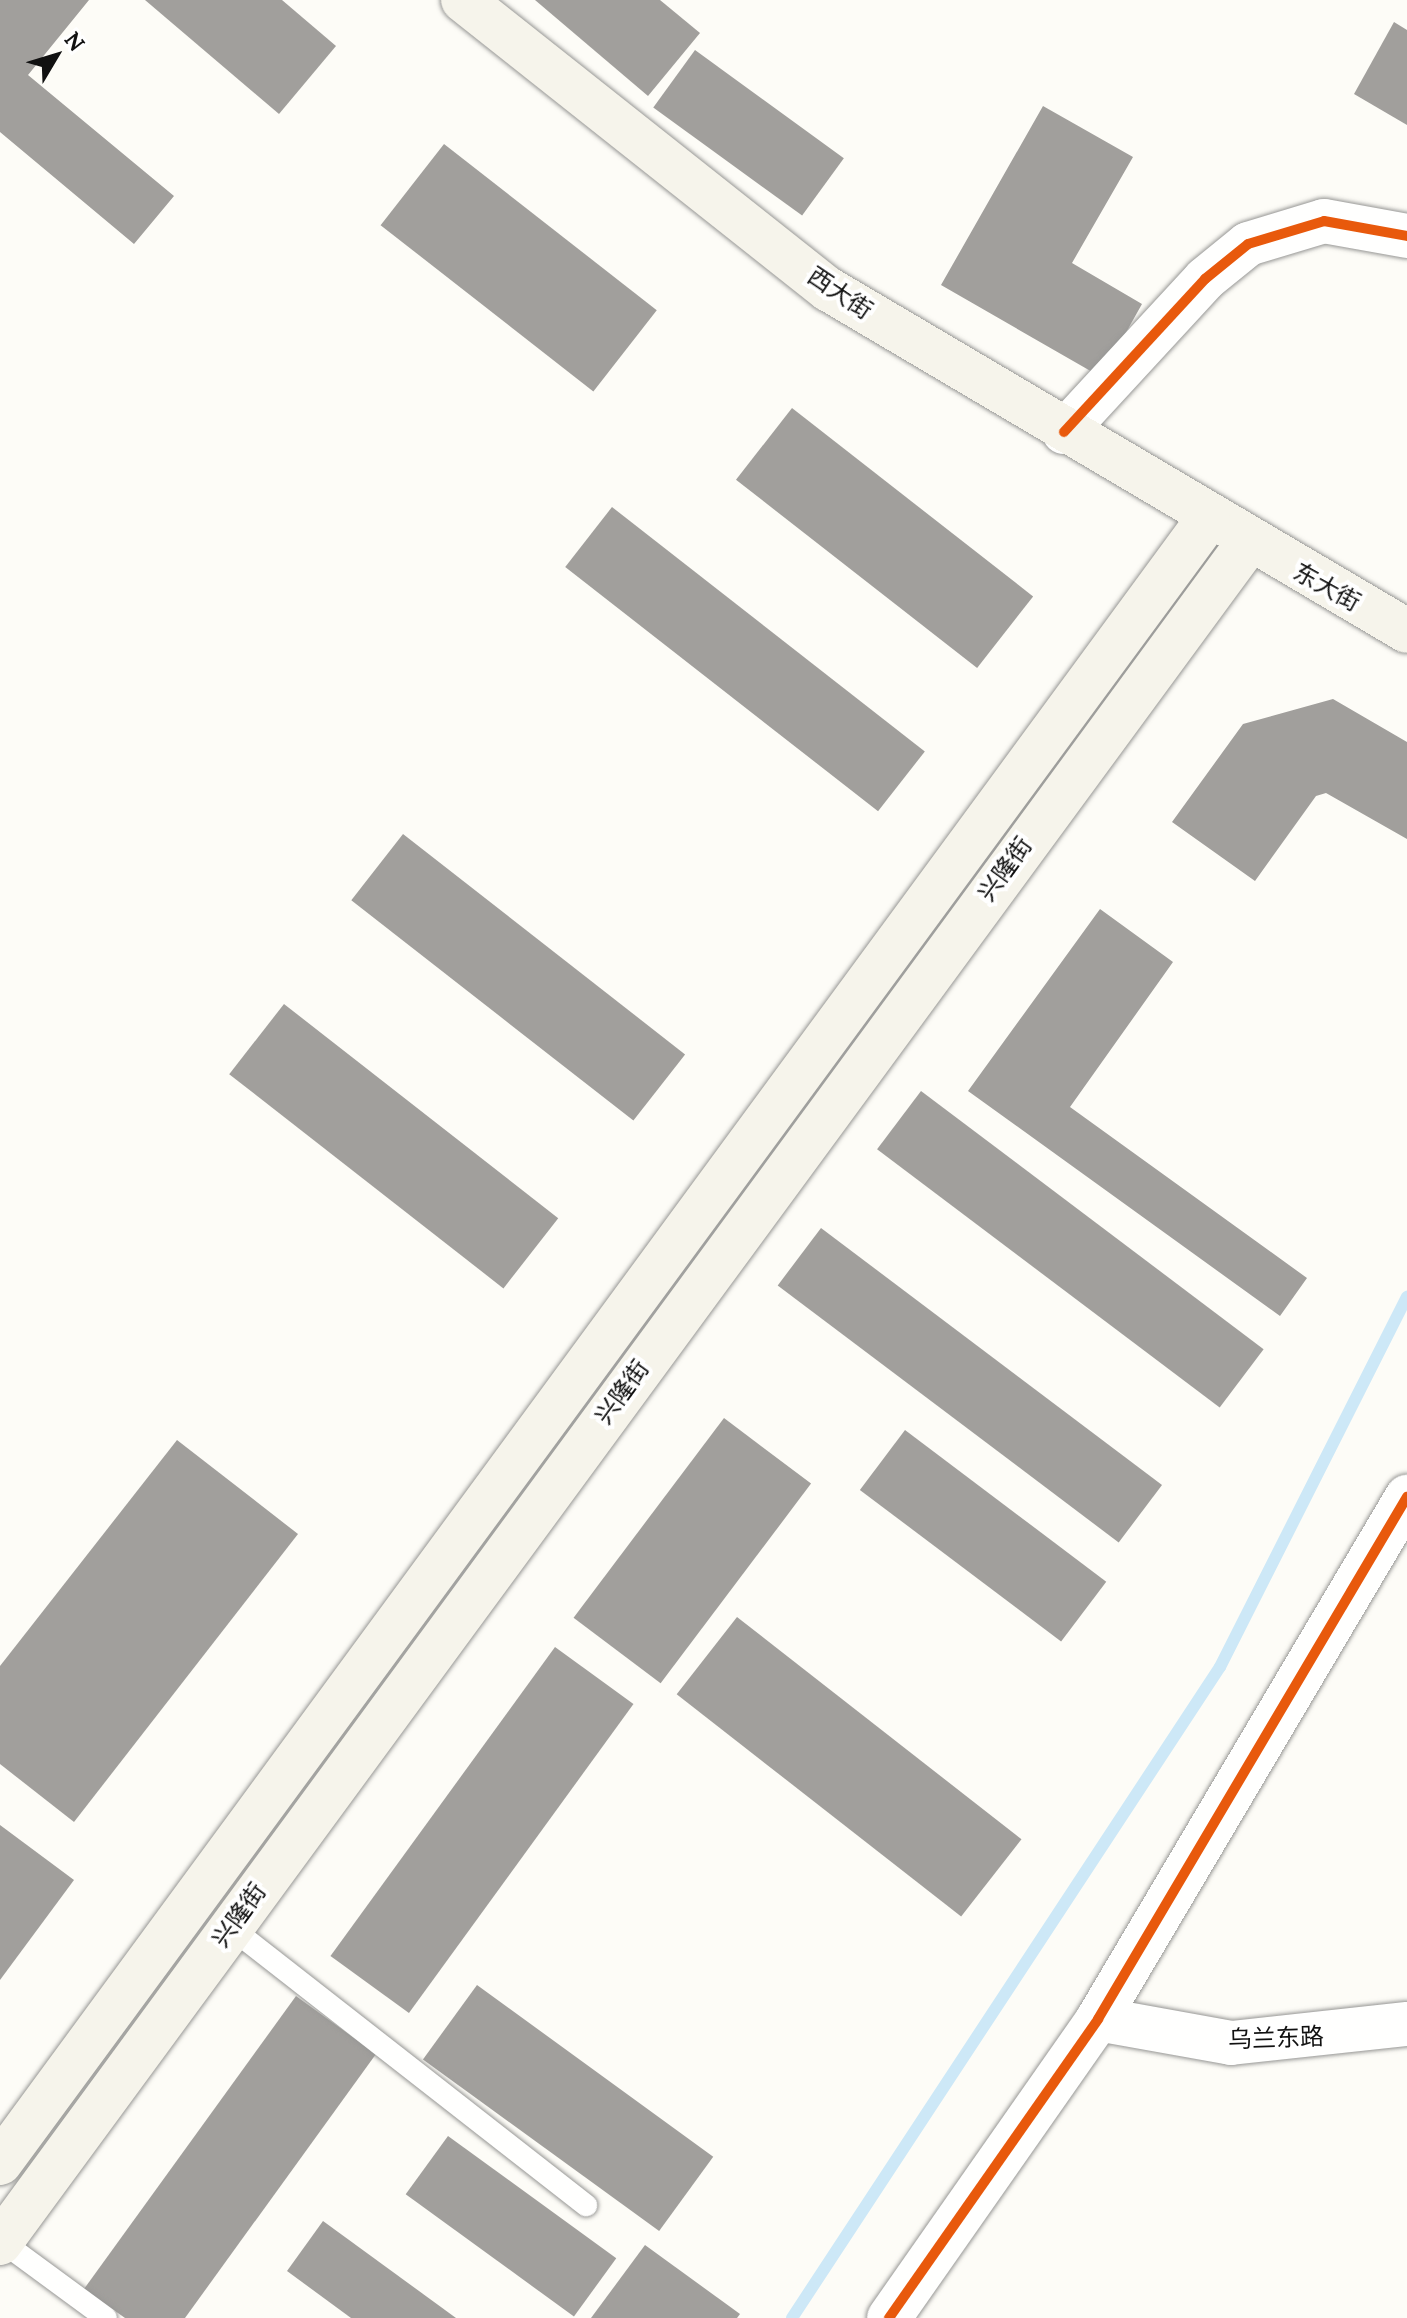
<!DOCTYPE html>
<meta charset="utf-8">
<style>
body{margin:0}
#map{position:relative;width:1407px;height:2318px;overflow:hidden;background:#fdfcf7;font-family:Lora,"Noto Sans SC",serif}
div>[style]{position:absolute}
.stream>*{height:12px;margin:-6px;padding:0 6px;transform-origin:6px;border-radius:6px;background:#cde8f7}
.building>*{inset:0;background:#a19f9c;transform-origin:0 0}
.roads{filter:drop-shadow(0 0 2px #979795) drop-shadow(0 0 2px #979795)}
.service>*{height:22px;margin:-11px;padding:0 11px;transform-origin:11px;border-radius:11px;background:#fffffe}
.minor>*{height:44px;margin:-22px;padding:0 22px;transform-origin:22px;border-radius:22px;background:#fffffe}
.tertiary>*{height:44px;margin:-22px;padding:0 22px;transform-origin:22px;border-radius:22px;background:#fffffe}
.secondary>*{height:44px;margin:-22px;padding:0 22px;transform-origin:22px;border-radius:22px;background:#f6f4eb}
.cycleway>*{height:10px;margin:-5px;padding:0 5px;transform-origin:5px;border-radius:5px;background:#e8590c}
span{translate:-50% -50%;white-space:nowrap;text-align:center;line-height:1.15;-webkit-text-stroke:8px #fff;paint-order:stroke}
.street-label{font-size:24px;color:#111}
.north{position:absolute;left:16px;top:16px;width:80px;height:80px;-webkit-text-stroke:6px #fff;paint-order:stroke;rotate:52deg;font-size:22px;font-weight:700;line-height:32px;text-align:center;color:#111}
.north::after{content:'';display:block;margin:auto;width:28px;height:36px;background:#111;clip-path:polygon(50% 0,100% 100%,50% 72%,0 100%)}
</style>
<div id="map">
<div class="stream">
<div style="left:792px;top:2318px;width:779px;rotate:-56.68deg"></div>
<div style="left:1220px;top:1667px;width:415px;rotate:-63.2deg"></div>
</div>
<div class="building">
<div style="clip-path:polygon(0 0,89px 0,28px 75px,174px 196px,134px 244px,0 132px)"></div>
<div style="clip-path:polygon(145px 0,282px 0,336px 46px,279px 114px)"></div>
<div style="clip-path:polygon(535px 0,660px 0,700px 33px,648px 96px)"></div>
<div style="clip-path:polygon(1394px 22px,1407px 30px,1407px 125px,1354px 94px)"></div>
<div style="left:695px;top:50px;width:184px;height:71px;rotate:36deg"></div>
<div style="clip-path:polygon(1043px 106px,1133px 157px,1072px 263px,1142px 304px,1101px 377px,941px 285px)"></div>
<div style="left:444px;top:144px;width:270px;height:103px;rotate:38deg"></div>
<div style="left:792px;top:408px;width:306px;height:91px;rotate:38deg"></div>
<div style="left:612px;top:507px;width:397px;height:76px;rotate:38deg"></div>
<div style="clip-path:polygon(1333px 699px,1407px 742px,1407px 839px,1326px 793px,1316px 796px,1255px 881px,1172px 822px,1243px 724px)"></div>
<div style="left:403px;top:834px;width:358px;height:84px;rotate:38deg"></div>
<div style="clip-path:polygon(1100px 909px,1173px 962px,1070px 1107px,1307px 1278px,1280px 1316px,968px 1091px)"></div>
<div style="left:284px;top:1004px;width:348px;height:89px;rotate:38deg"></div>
<div style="left:921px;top:1091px;width:429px;height:73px;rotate:37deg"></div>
<div style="left:821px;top:1228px;width:427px;height:72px;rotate:37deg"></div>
<div style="left:724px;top:1418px;width:109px;height:250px;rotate:37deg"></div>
<div style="left:905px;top:1430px;width:252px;height:75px;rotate:37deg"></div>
<div style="clip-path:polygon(177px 1440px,298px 1534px,74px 1822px,0 1764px,0 1666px)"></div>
<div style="left:737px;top:1617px;width:361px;height:98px;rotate:38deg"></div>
<div style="left:555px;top:1647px;width:97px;height:382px;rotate:36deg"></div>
<div style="clip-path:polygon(0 1825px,74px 1880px,0 1980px)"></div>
<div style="left:477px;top:1985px;width:292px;height:92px;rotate:36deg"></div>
<div style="clip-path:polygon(296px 1996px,376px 2054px,185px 2318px,125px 2318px,84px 2289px)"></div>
<div style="left:448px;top:2136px;width:208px;height:72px;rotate:36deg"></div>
<div style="clip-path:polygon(323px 2221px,456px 2318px,351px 2318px,287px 2271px)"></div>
<div style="clip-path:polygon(645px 2245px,740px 2314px,737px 2318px,591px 2318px)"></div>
</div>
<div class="roads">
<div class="service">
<div style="left:230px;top:1927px;width:452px;rotate:38deg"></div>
<div style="left:1px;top:2241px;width:130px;rotate:36.3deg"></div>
</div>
<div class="minor">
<div style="left:1064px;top:432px;width:208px;rotate:-47.3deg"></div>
<div style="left:1205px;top:279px;width:55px;rotate:-39.1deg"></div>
<div style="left:1248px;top:244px;width:79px;rotate:-16.8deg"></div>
<div style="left:1324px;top:221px;width:84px;rotate:10.2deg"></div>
</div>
<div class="tertiary">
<div style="left:1098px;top:2019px;width:135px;rotate:10.2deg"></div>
<div style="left:1231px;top:2043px;width:177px;rotate:-6.2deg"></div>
<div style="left:889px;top:2318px;width:365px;rotate:-55deg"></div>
<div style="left:1098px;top:2019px;width:607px;rotate:-59.38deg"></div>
</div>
<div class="secondary">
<div style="left:463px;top:0;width:466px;rotate:38.4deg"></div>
<div style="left:828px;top:289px;width:672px;rotate:30.57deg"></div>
<div style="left:0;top:2163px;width:2040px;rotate:-53.69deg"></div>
<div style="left:0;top:2243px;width:2109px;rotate:-53.72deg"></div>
</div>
</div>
<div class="cycleway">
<div style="left:1064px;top:432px;width:208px;rotate:-47.3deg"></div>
<div style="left:1205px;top:279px;width:55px;rotate:-39.1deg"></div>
<div style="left:1248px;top:244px;width:79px;rotate:-16.8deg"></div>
<div style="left:1324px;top:221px;width:84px;rotate:10.2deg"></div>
<div style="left:889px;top:2318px;width:365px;rotate:-55deg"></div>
<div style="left:1098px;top:2019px;width:607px;rotate:-59.38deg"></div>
</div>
<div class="street-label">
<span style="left:840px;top:293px;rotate:34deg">西大街</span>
<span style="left:1327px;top:587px;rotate:29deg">东大街</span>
<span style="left:1005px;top:869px;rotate:-54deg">兴隆街</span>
<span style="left:622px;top:1392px;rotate:-54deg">兴隆街</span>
<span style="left:239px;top:1915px;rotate:-54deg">兴隆街</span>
<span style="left:1276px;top:2038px;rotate:-2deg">乌兰东路</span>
</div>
<div class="north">N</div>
</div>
